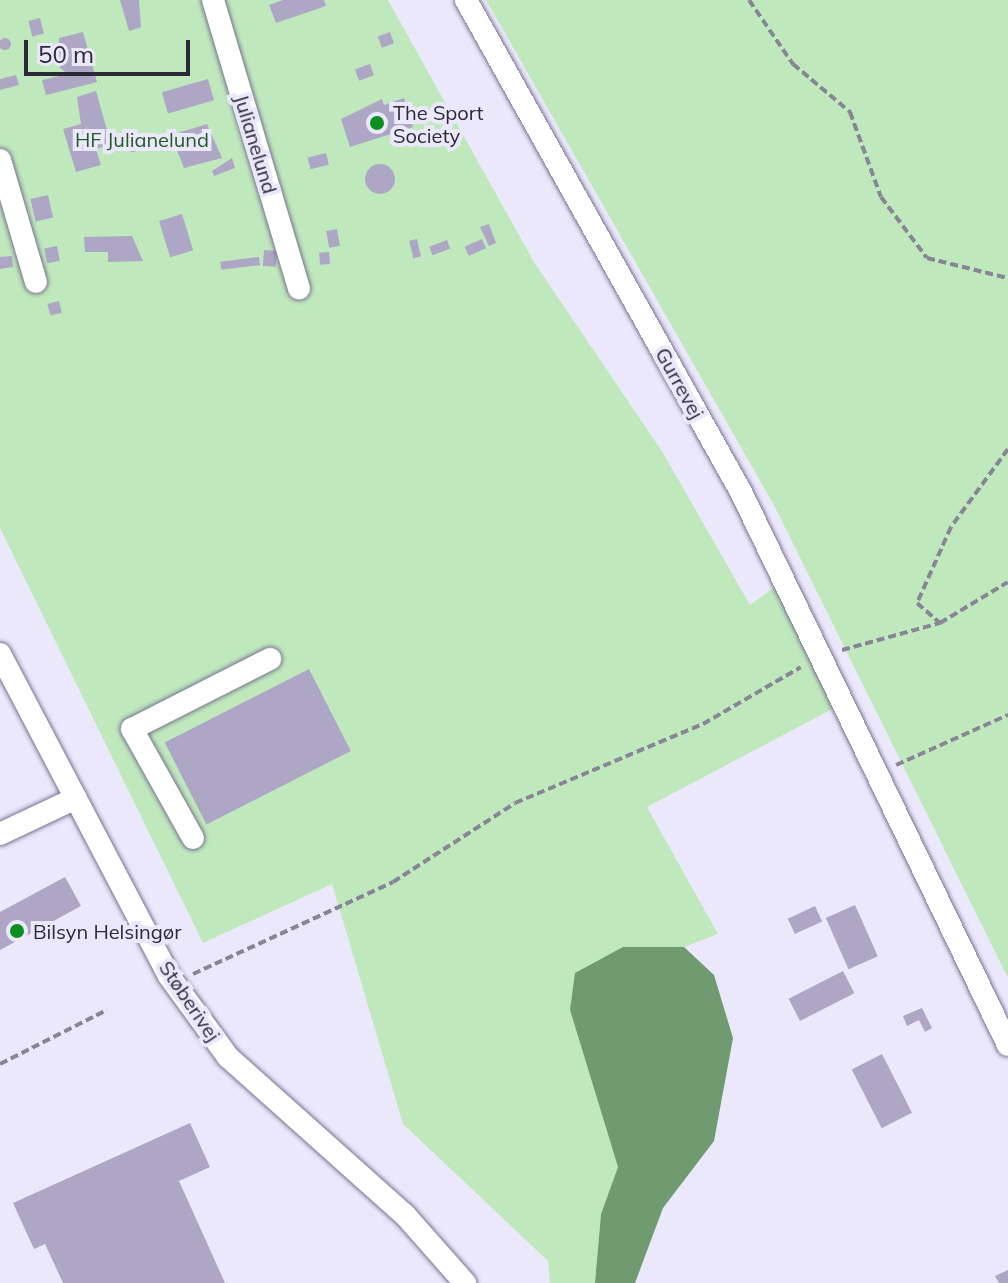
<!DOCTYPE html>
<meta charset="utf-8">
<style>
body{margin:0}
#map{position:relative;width:1008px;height:1283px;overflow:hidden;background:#ece8fc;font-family:Mulish,sans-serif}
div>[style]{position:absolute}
.green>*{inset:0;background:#bfe9bd}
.water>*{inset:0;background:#709a6f}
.building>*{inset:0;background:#ada6c5;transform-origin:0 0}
.round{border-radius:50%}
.path>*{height:4px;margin-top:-2px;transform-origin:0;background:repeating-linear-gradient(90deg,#888595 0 8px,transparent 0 12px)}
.roads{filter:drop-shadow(0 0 2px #797390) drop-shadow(0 0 2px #797390)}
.minor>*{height:22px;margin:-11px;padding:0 11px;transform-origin:11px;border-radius:11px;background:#fff}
.dots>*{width:22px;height:22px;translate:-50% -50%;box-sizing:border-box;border:4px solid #ece8fc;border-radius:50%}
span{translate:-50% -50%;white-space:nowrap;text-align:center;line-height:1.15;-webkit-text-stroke:8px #ece8fc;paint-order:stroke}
.poi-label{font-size:20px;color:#2b2935}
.left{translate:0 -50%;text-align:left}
.park-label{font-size:20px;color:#215c23}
.street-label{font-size:20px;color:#2b2935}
.scale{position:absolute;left:24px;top:40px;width:166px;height:36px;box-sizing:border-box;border:4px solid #2b2935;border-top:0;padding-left:10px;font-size:24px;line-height:28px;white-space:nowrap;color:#2b2935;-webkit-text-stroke:6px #ece8fc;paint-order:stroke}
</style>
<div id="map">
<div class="green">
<div style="clip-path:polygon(0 0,388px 0,534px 262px,663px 453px,750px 605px,780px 583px,840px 705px,647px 807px,718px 934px,684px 947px,623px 947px,570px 1010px,618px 1167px,601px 1214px,595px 1283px,550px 1283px,548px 1261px,403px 1124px,332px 884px,203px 943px,0 528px)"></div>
<div style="clip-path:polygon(486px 0,1008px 0,1008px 978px,775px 507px)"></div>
</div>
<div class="water">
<div style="clip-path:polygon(623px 947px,684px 947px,714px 975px,733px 1038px,714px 1141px,663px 1208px,635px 1283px,595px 1283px,601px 1214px,618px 1167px,570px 1010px,575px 973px)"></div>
</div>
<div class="building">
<div style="clip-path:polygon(120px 0,139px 0,141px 27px,129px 31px)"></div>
<div style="clip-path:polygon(283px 0,324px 0,326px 6px,276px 23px,269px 5px)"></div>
<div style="left:40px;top:18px;width:16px;height:12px;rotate:76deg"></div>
<div style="clip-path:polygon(83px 32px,97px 82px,46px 95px,42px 80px,68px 74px,60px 68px,59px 38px)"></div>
<div style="left:390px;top:32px;width:12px;height:13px;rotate:70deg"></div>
<div class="round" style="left:-1px;top:38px;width:12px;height:12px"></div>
<div style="left:370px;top:64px;width:12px;height:16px;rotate:70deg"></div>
<div style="clip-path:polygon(16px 75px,19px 85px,0 90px,0 79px)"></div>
<div style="left:208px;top:79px;width:22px;height:48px;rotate:74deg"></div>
<div style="clip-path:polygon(96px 91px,111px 144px,96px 149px,101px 165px,76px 172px,63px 129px,81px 124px,77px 97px)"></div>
<div style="clip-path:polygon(404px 98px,413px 127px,350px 147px,341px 119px,382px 99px,384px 105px)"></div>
<div style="clip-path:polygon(207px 124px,222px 158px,184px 168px,171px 135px)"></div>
<div class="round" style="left:127px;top:140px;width:12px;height:12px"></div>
<div style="left:326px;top:153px;width:12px;height:19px;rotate:76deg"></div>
<div style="clip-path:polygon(232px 158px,235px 168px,214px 176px,212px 171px)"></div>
<div class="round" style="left:365px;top:164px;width:30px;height:30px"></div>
<div style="left:48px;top:195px;width:23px;height:18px;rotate:77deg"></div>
<div style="left:182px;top:214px;width:38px;height:24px;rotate:73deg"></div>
<div style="clip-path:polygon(489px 224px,496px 243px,489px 246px,480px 227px)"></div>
<div style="left:337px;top:229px;width:17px;height:11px;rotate:80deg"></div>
<div style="clip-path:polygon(132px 236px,143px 261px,108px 262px,108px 252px,85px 252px,84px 237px)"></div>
<div style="left:417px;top:239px;width:18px;height:8px;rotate:77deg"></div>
<div style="left:482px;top:239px;width:10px;height:19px;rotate:66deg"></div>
<div style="left:447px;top:240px;width:9px;height:19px;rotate:69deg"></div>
<div style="left:57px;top:246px;width:15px;height:13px;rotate:79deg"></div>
<div style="left:264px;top:250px;width:13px;height:16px;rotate:4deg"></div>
<div style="left:329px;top:252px;width:12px;height:10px;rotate:85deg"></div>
<div style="clip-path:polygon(12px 256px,13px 267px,0 269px,0 257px)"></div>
<div style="left:259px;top:257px;width:8px;height:39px;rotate:83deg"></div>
<div style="left:59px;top:301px;width:12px;height:12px;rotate:76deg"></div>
<div style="left:309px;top:669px;width:92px;height:162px;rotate:63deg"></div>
<div style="clip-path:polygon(65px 877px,81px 906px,0 950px,0 912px)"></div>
<div style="left:855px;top:905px;width:56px;height:32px;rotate:66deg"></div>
<div style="left:815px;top:906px;width:17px;height:30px;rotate:65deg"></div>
<div style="left:843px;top:971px;width:25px;height:61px;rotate:63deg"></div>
<div style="clip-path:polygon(922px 1008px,932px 1028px,925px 1032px,919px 1020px,907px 1026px,903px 1016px)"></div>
<div style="left:882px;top:1054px;width:66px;height:34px;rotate:63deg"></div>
<div style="clip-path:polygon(190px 1123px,210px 1167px,179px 1181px,225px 1283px,63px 1283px,45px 1244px,34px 1249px,13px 1203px)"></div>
<div style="clip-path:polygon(1008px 1270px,1008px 1283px,999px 1283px,995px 1276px)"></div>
</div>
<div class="path">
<div style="left:749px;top:0;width:78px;rotate:55.5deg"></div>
<div style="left:793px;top:64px;width:75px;rotate:40.1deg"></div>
<div style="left:850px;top:112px;width:90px;rotate:70deg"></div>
<div style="left:881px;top:197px;width:76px;rotate:53deg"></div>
<div style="left:927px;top:258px;width:83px;rotate:13.9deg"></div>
<div style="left:1008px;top:449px;width:97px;rotate:126.2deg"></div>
<div style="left:951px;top:527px;width:83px;rotate:114.1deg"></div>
<div style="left:917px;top:603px;width:30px;rotate:41deg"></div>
<div style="left:940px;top:623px;width:79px;rotate:-31.1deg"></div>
<div style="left:842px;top:650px;width:102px;rotate:-15.4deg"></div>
<div style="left:896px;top:765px;width:123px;rotate:-24.1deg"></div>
<div style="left:193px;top:974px;width:220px;rotate:-24.7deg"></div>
<div style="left:393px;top:882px;width:145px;rotate:-32.9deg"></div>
<div style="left:515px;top:803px;width:204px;rotate:-22.8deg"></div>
<div style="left:703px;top:724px;width:113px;rotate:-30.2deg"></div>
<div style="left:0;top:1064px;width:120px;rotate:-26.8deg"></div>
</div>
<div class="roads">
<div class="minor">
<div style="left:213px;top:0;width:301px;rotate:73.4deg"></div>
<div style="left:466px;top:0;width:564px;rotate:60.8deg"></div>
<div style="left:741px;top:492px;width:614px;rotate:64.23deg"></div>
<div style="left:0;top:160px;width:127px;rotate:73.6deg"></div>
<div style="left:0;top:654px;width:364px;rotate:62.3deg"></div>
<div style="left:169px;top:976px;width:100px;rotate:53.9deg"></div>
<div style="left:228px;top:1057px;width:237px;rotate:41.8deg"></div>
<div style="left:405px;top:1215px;width:91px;rotate:48.6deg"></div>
<div style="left:0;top:834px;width:84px;rotate:-25.3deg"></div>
<div style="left:193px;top:838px;width:125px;rotate:-119.2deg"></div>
<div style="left:132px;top:729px;width:155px;rotate:-26.9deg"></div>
</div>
</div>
<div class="dots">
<div style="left:377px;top:123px;background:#0b8f1e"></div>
<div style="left:17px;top:931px;background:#0b8f1e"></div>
</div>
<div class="poi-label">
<span class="left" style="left:393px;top:124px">The Sport<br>Society</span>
<span class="left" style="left:33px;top:931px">Bilsyn Helsingør</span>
</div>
<div class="park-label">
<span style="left:142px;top:139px">HF Julianelund</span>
</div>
<div class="street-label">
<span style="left:256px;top:144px;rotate:73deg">Julianelund</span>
<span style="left:680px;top:383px;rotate:61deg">Gurrevej</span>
<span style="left:190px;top:1001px;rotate:56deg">Støberivej</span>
</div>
<div class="scale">50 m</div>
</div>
